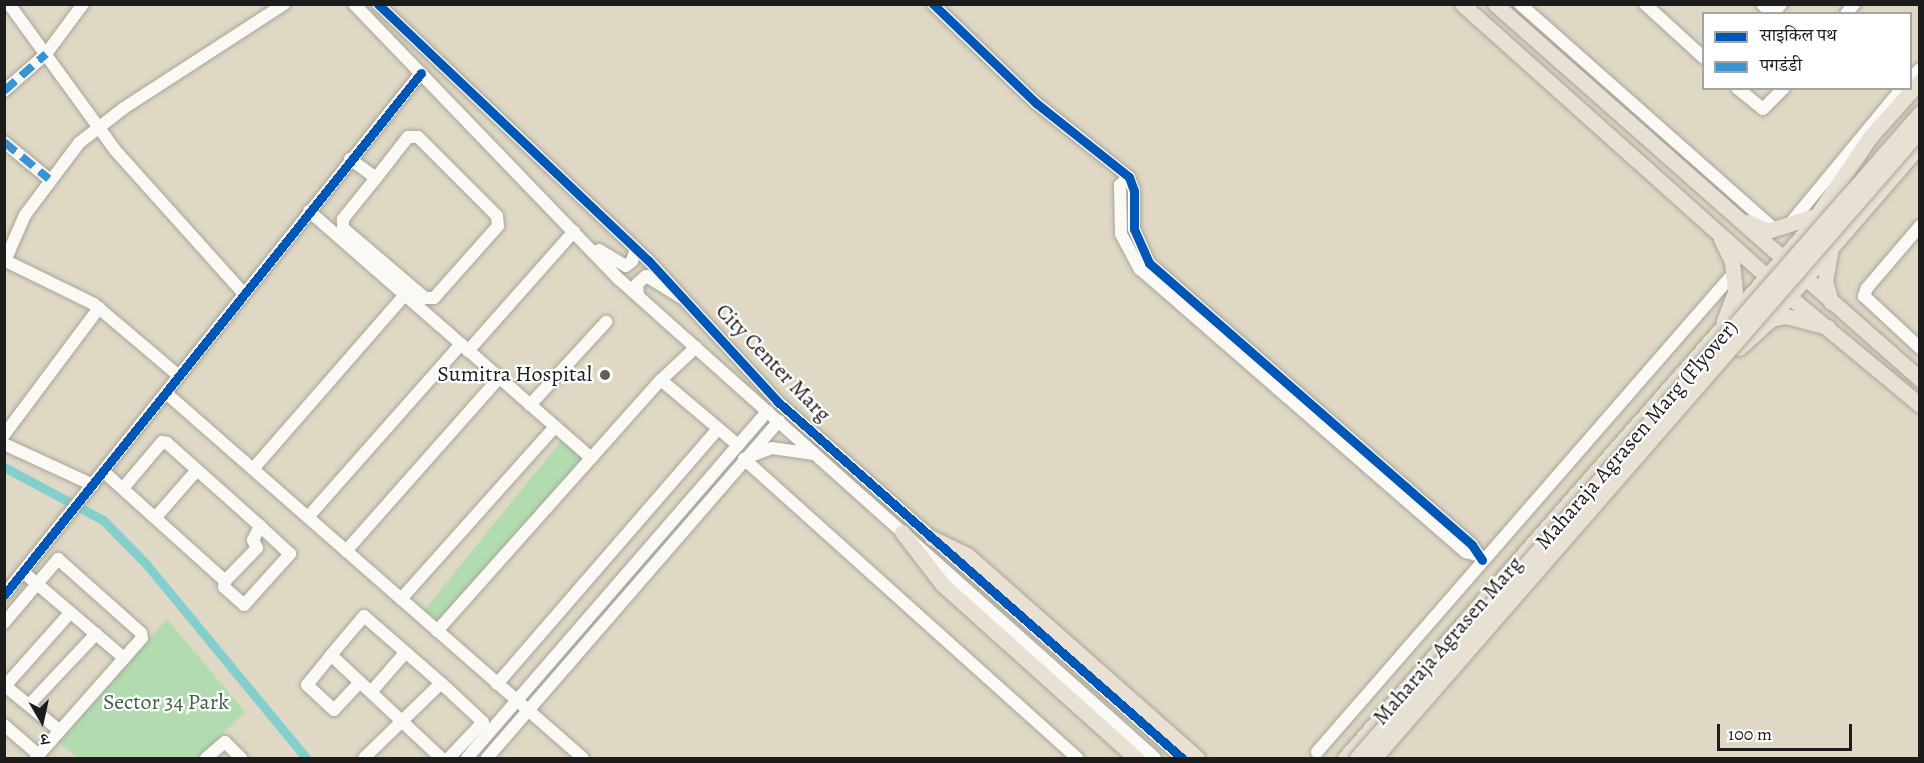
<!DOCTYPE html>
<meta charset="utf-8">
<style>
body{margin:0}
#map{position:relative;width:1924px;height:763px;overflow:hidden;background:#dfd8c5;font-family:Alegreya,"Noto Serif Devanagari",serif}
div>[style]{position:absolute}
.green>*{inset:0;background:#b2dcb0;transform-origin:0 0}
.canal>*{height:9px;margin:-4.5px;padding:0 4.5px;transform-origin:4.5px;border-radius:4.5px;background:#84cfce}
.roads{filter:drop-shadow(0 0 2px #a8a498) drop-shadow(0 0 2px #a8a498)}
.minor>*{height:12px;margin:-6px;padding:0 6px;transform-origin:6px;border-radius:6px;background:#faf9f6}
.major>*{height:15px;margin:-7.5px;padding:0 7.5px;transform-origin:7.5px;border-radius:7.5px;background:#e7e0d3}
.bridges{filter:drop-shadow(0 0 2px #a8a498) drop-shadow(0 0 2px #a8a498)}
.major-bridge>*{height:15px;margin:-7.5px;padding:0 7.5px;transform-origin:7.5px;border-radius:7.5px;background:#e7e0d3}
.quiet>*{height:8px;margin-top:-4px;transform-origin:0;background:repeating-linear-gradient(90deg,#3a94d4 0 15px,transparent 0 23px)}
.cycleway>*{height:9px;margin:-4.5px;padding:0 4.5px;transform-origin:4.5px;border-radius:4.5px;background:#0057b8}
.dots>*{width:16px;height:16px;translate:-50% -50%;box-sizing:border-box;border:3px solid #fff;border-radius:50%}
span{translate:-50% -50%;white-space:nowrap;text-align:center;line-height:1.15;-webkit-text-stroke:4.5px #fff;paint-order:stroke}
.street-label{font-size:22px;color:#1c1c1c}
.poi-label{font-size:22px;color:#1c1c1c}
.right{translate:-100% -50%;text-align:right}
.park-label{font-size:22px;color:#44614a}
.frame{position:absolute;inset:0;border:6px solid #1c1c1c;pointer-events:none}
.legend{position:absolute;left:1702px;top:12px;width:210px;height:78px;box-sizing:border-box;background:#fff;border:2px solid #a4a4a4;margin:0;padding:8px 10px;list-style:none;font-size:18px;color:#1c1c1c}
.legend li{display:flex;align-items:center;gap:12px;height:30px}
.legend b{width:30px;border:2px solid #a4a4a4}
.north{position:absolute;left:12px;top:691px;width:60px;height:60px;-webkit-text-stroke:4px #fff;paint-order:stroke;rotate:171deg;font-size:16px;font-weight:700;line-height:24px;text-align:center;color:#1c1c1c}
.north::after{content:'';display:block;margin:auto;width:21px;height:27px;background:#1c1c1c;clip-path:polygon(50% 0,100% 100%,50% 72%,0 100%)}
.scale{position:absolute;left:1717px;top:724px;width:135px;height:27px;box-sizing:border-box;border:3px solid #1c1c1c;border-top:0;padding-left:8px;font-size:18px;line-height:21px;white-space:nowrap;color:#1c1c1c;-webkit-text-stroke:4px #fff;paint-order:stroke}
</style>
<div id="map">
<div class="green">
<div style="left:561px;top:441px;width:28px;height:217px;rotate:39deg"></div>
<div style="clip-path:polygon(167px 619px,245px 712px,198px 758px,78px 758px,58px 742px)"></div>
</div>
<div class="canal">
<div style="left:4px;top:467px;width:112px;rotate:28.2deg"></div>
<div style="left:103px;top:520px;width:63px;rotate:45.6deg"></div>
<div style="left:147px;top:565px;width:250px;rotate:50.5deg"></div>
</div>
<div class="roads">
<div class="minor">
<div style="left:9px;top:4px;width:180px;rotate:54deg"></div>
<div style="left:115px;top:150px;width:193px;rotate:48.1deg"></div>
<div style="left:354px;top:4px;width:383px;rotate:46.1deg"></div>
<div style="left:620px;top:280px;width:717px;rotate:41.78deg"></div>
<div style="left:378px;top:4px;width:372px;rotate:43.5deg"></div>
<div style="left:648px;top:260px;width:191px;rotate:47.5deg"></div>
<div style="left:777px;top:401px;width:540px;rotate:41.4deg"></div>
<div style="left:933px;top:4px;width:143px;rotate:43.9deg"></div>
<div style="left:1036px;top:103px;width:119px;rotate:38.5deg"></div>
<div style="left:1129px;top:177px;width:15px;rotate:70deg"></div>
<div style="left:1134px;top:191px;width:38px;rotate:90deg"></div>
<div style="left:1134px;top:229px;width:37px;rotate:66deg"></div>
<div style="left:1149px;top:263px;width:429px;rotate:41.1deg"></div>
<div style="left:1472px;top:545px;width:18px;rotate:56deg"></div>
<div style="left:1520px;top:4px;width:341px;rotate:41.5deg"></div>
<div style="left:1645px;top:4px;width:80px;rotate:42.5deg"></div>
<div style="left:1762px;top:4px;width:14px;rotate:45deg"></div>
<div style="left:1773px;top:14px;width:13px;rotate:-51deg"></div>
<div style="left:1846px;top:14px;width:13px;rotate:-51deg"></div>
<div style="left:1910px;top:79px;width:14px;rotate:-45deg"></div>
<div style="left:1737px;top:88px;width:33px;rotate:39deg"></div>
<div style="left:1763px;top:109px;width:30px;rotate:-45deg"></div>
<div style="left:4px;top:91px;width:56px;rotate:-41.4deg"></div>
<div style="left:46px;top:54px;width:62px;rotate:-53.5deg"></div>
<div style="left:4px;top:142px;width:58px;rotate:39.4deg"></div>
<div style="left:350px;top:159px;width:32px;rotate:36deg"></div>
<div style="left:376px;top:178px;width:53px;rotate:128.8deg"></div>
<div style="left:343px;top:219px;width:9px;rotate:90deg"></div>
<div style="left:343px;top:228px;width:108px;rotate:40.5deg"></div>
<div style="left:425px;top:298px;width:9px"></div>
<div style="left:434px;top:298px;width:96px;rotate:-48.4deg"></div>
<div style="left:498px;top:226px;width:10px;rotate:-96deg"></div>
<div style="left:497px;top:216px;width:112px;rotate:-135deg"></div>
<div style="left:418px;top:137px;width:10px;rotate:180deg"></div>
<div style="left:408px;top:137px;width:52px;rotate:128deg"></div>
<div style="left:1129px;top:177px;width:12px;rotate:138deg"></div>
<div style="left:1120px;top:185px;width:49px;rotate:88.8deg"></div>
<div style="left:1121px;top:234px;width:40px;rotate:62deg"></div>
<div style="left:1140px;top:269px;width:432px;rotate:41deg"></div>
<div style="left:1466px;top:552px;width:11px;rotate:15deg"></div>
<div style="left:309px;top:211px;width:375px;rotate:41.2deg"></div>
<div style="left:1788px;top:226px;width:179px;rotate:-50.4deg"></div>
<div style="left:1920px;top:226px;width:82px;rotate:130.5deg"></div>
<div style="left:1867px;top:288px;width:9px;rotate:111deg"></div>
<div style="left:1864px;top:296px;width:76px;rotate:42.9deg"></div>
<div style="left:599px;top:250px;width:31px;rotate:31deg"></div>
<div style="left:626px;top:266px;width:8px;rotate:-40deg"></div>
<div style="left:632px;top:261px;width:13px;rotate:-72deg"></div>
<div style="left:4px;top:260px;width:100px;rotate:26.1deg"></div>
<div style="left:94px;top:304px;width:111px;rotate:40.3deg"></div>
<div style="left:4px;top:263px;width:52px;rotate:-66.4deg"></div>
<div style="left:25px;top:215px;width:90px;rotate:-53.1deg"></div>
<div style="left:79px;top:143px;width:57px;rotate:-37.9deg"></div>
<div style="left:124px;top:108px;width:191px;rotate:-33deg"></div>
<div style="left:638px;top:296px;width:12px;rotate:-95deg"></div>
<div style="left:637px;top:284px;width:12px;rotate:-42deg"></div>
<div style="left:646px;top:276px;width:42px;rotate:31.4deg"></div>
<div style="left:468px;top:351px;width:160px;rotate:-48.5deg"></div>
<div style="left:661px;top:380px;width:48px;rotate:-43.3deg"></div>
<div style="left:166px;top:393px;width:554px;rotate:41.2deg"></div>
<div style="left:530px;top:405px;width:113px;rotate:-47.5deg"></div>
<div style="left:4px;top:435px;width:159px;rotate:-53.2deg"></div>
<div style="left:4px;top:444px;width:98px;rotate:24.7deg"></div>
<div style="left:814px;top:454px;width:42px;rotate:-171.9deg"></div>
<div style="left:772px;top:448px;width:30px;rotate:159deg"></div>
<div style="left:744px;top:459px;width:448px;rotate:41.9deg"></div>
<div style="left:253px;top:469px;width:231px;rotate:-48.9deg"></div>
<div style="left:104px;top:472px;width:163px;rotate:42deg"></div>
<div style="left:225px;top:581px;width:46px;rotate:-45.9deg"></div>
<div style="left:257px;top:548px;width:9px;rotate:-117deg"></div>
<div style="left:253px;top:540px;width:16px;rotate:-63deg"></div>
<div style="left:260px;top:526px;width:125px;rotate:-138.3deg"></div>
<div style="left:167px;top:443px;width:5px;rotate:-169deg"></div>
<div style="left:162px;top:442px;width:59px;rotate:130.2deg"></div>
<div style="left:156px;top:517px;width:62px;rotate:-48.9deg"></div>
<div style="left:308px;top:517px;width:231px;rotate:-48.5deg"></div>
<div style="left:346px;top:551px;width:231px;rotate:-48.5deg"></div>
<div style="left:23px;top:572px;width:133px;rotate:40.4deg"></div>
<div style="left:225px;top:581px;width:6px;rotate:99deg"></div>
<div style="left:224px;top:587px;width:27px;rotate:42deg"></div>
<div style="left:244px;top:605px;width:69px;rotate:-48deg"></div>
<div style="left:290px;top:554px;width:41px;rotate:-137deg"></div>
<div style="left:4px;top:595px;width:668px;rotate:-51.38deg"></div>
<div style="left:401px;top:599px;width:231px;rotate:-48.2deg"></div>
<div style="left:4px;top:623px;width:84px;rotate:-49.8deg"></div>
<div style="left:58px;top:559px;width:111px;rotate:41.7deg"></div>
<div style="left:141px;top:633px;width:5px;rotate:79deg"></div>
<div style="left:142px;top:638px;width:160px;rotate:131.5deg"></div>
<div style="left:437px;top:631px;width:336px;rotate:-48.3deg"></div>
<div style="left:661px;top:380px;width:101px;rotate:40.2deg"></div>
<div style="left:331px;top:655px;width:51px;rotate:-49.8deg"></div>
<div style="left:364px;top:616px;width:102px;rotate:41deg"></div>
<div style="left:441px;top:683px;width:57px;rotate:42.9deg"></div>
<div style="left:483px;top:722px;width:50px;rotate:133.4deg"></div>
<div style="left:360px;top:682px;width:38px;rotate:133deg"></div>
<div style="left:334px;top:710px;width:37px;rotate:-137deg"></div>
<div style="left:307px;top:685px;width:38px;rotate:-51deg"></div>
<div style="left:331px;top:655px;width:151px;rotate:43.1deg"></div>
<div style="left:497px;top:684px;width:337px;rotate:-49.1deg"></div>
<div style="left:4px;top:685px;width:72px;rotate:39.4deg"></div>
<div style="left:5px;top:686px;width:98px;rotate:-48.3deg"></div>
<div style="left:371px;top:692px;width:52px;rotate:-48.9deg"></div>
<div style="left:29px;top:705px;width:98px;rotate:-46.7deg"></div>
<div style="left:4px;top:725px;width:46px;rotate:40.6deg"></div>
<div style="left:1317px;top:752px;width:634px;rotate:-48.97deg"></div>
<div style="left:206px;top:758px;width:25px;rotate:-40deg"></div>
<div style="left:225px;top:742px;width:23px;rotate:45deg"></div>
<div style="left:364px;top:758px;width:107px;rotate:-44.2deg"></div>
<div style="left:467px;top:758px;width:459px;rotate:-49.1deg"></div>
<div style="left:487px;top:758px;width:446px;rotate:-49.1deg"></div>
</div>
<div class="major">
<div style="left:1462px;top:4px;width:435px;rotate:41.8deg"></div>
<div style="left:1786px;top:294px;width:174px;rotate:39.6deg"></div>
<div style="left:1495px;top:4px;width:567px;rotate:41.42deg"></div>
<div style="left:1748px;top:222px;width:21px;rotate:25deg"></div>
<div style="left:1767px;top:231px;width:50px;rotate:-17.4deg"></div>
<div style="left:1721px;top:239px;width:25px;rotate:64deg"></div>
<div style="left:1732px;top:262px;width:30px;rotate:84deg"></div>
<div style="left:1735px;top:292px;width:31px;rotate:111deg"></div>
<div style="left:1830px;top:253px;width:28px;rotate:100deg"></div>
<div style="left:1825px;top:281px;width:22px;rotate:74deg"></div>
<div style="left:1767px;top:322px;width:234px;rotate:-49.2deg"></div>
<div style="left:1739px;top:348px;width:43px;rotate:-42.2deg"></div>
<div style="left:1771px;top:319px;width:15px;rotate:-11deg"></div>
<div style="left:1786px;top:316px;width:43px;rotate:14.7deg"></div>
<div style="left:902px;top:532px;width:66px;rotate:52.4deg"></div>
<div style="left:942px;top:584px;width:261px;rotate:41.9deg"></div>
<div style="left:932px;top:538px;width:39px;rotate:26deg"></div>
<div style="left:967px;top:555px;width:307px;rotate:41.4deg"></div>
<div style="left:1345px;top:758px;width:698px;rotate:-48.78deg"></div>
<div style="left:1805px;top:233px;width:116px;rotate:-55.9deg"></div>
<div style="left:1870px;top:137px;width:75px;rotate:-48.2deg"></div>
</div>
</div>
<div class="bridges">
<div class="major-bridge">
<div style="left:1357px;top:758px;width:856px;rotate:-48.88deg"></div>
<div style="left:1374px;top:758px;width:832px;rotate:-49deg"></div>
</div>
</div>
<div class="quiet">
<div style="left:4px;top:91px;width:56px;rotate:-41.4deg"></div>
<div style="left:4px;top:142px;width:58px;rotate:39.4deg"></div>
</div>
<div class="cycleway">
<div style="left:378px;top:4px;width:372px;rotate:43.5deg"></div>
<div style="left:648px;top:260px;width:191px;rotate:47.5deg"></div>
<div style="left:777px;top:401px;width:540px;rotate:41.4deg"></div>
<div style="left:933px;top:4px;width:143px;rotate:43.9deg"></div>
<div style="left:1036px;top:103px;width:119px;rotate:38.5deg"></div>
<div style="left:1129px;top:177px;width:15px;rotate:70deg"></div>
<div style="left:1134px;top:191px;width:38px;rotate:90deg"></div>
<div style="left:1134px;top:229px;width:37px;rotate:66deg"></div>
<div style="left:1149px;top:263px;width:429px;rotate:41.1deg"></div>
<div style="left:1472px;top:545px;width:18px;rotate:56deg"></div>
<div style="left:4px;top:595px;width:668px;rotate:-51.38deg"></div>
</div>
<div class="dots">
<div style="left:605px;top:375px;background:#605e57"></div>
</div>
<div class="street-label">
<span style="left:773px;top:363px;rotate:46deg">City Center Marg</span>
<span style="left:1637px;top:435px;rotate:-49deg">Maharaja Agrasen Marg (Flyover)</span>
<span style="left:1448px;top:641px;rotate:-49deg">Maharaja Agrasen Marg</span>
</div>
<div class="poi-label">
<span class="right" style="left:592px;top:375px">Sumitra Hospital</span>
</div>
<div class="park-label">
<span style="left:166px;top:703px">Sector 34 Park</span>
</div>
<div class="frame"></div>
<ul class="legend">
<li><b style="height:8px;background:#0057b8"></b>साइकिल पथ</li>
<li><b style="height:8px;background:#3a94d4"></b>पगडंडी</li>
</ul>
<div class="north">उ</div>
<div class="scale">100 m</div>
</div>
